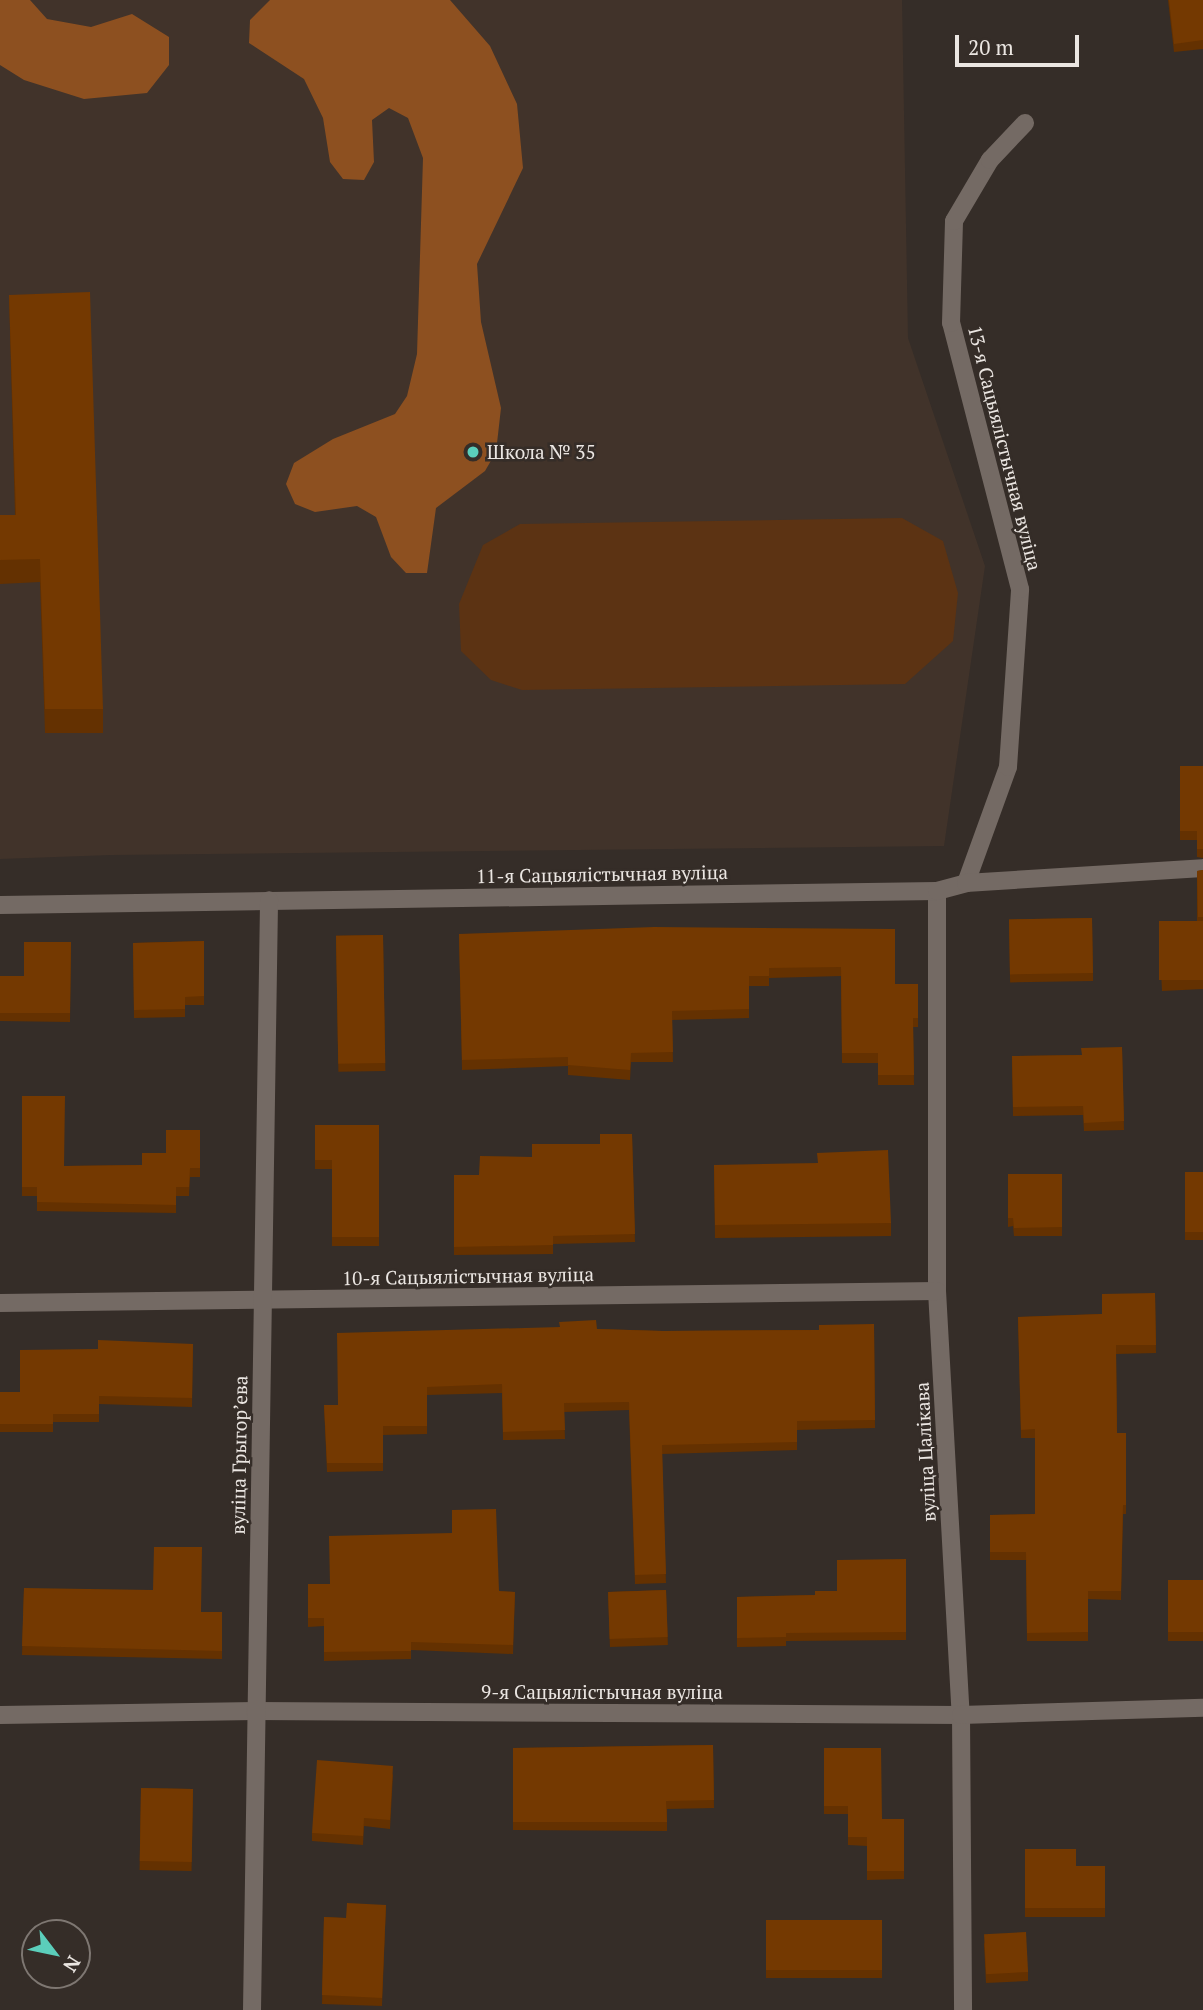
<!DOCTYPE html>
<meta charset="utf-8">
<style>
body{margin:0}
#map{position:relative;width:1203px;height:2010px;overflow:hidden;background:#352d28;font-family:"PT Serif",serif}
div>[style]{position:absolute}
.built>*{inset:0;background:#41332a}
.green>*{inset:0;background:#5c3313}
.forest>*{inset:0;background:#8d5020}
.minor>*{height:18px;margin:-9px;padding:0 9px;transform-origin:9px;border-radius:9px;background:#746a64}
.wall>*{inset:0;background:#643101;transform-origin:0 0}
.building>*{inset:0;background:#743901;transform-origin:0 0}
.dots>*{width:19px;height:19px;translate:-50% -50%;box-sizing:border-box;border:4px solid #352d28;border-radius:50%}
span{translate:-50% -50%;white-space:nowrap;text-align:center;line-height:1.15;-webkit-text-stroke:5px #352d28;paint-order:stroke}
.street-label{font-size:19px;color:#ebe6e2}
.poi-label{font-size:19px;color:#ebe6e2}
.left{translate:0 -50%;text-align:left}
.north{position:absolute;left:21px;top:1919px;width:70px;height:70px;box-sizing:border-box;background:#352d28;border:2px solid #7e7772;border-radius:50%;rotate:122deg;font-size:19px;font-weight:700;line-height:28px;text-align:center;color:#ebe6e2}
.north::after{content:'';display:block;margin:auto;width:24px;height:32px;background:#5bcebb;clip-path:polygon(50% 0,100% 100%,50% 72%,0 100%)}
.scale{position:absolute;left:955px;top:35px;width:124px;height:32px;box-sizing:border-box;border:4px solid #ebe6e2;border-top:0;padding-left:9px;font-size:21px;line-height:24px;white-space:nowrap;color:#ebe6e2;-webkit-text-stroke:5px #352d28;paint-order:stroke}
</style>
<div id="map">
<div class="built">
<div style="clip-path:polygon(0 0,902px 0,908px 338px,985px 566px,944px 846px,111px 855px,0 859px)"></div>
</div>
<div class="green">
<div style="clip-path:polygon(902px 518px,943px 541px,958px 593px,953px 641px,905px 684px,522px 690px,491px 680px,461px 651px,459px 604px,483px 545px,520px 524px)"></div>
</div>
<div class="forest">
<div style="clip-path:polygon(0 0,30px 0,47px 19px,91px 27px,132px 14px,169px 37px,169px 65px,147px 93px,84px 99px,24px 80px,0 65px)"></div>
<div style="clip-path:polygon(270px 0,450px 0,490px 46px,517px 104px,523px 168px,477px 264px,481px 322px,501px 408px,496px 452px,485px 471px,436px 508px,427px 573px,406px 573px,391px 557px,376px 517px,357px 506px,315px 512px,295px 504px,286px 484px,294px 463px,333px 439px,395px 414px,407px 396px,417px 354px,423px 158px,408px 118px,389px 108px,372px 120px,374px 162px,364px 180px,343px 179px,330px 162px,323px 118px,304px 79px,249px 43px,250px 20px)"></div>
</div>
<div class="minor">
<div style="left:966px;top:883px;width:123px;rotate:-70.1deg"></div>
<div style="left:1008px;top:767px;width:178px;rotate:-86.1deg"></div>
<div style="left:1020px;top:589px;width:275px;rotate:-104.5deg"></div>
<div style="left:951px;top:323px;width:102px;rotate:-88.3deg"></div>
<div style="left:954px;top:221px;width:71px;rotate:-59.5deg"></div>
<div style="left:990px;top:160px;width:51px;rotate:-46.6deg"></div>
<div style="left:937px;top:891px;width:400px;rotate:90deg"></div>
<div style="left:937px;top:1291px;width:425px;rotate:86.8deg"></div>
<div style="left:961px;top:1715px;width:295px;rotate:89.6deg"></div>
<div style="left:0;top:905px;width:937px;rotate:-0.86deg"></div>
<div style="left:937px;top:891px;width:30px;rotate:-15deg"></div>
<div style="left:966px;top:883px;width:237px;rotate:-3.6deg"></div>
<div style="left:0;top:1303px;width:937px;rotate:-0.73deg"></div>
<div style="left:0;top:1715px;width:255px;rotate:-0.9deg"></div>
<div style="left:255px;top:1711px;width:706px;rotate:0.32deg"></div>
<div style="left:961px;top:1715px;width:242px;rotate:-1.7deg"></div>
<div style="left:252px;top:2010px;width:1110px;rotate:-89.12deg"></div>
</div>
<div class="wall">
<div style="clip-path:polygon(1168px 0,1203px 0,1203px 49px,1174px 52px)"></div>
<div style="clip-path:polygon(9px 295px,103px 709px,103px 733px,45px 733px,40px 582px,0 584px,0 515px,15px 515px)"></div>
<div style="clip-path:polygon(1180px 766px,1203px 766px,1203px 858px,1197px 857px,1197px 840px,1180px 840px)"></div>
<div style="clip-path:polygon(1203px 870px,1203px 989px,1162px 991px,1159px 931px,1197px 921px,1197px 871px)"></div>
<div style="left:1092px;top:918px;width:63px;height:83px;rotate:89deg"></div>
<div style="clip-path:polygon(895px 929px,895px 984px,918px 984px,918px 1027px,913px 1027px,914px 1085px,878px 1085px,878px 1063px,842px 1063px,841px 976px,769px 978px,769px 986px,749px 986px,749px 1018px,672px 1020px,673px 1062px,631px 1062px,630px 1080px,568px 1075px,568px 1066px,462px 1070px,459px 934px)"></div>
<div style="left:383px;top:935px;width:136px;height:47px;rotate:89deg"></div>
<div style="clip-path:polygon(204px 941px,204px 1005px,185px 1005px,185px 1017px,134px 1018px,133px 943px)"></div>
<div style="clip-path:polygon(71px 942px,70px 1022px,0 1021px,0 976px,24px 976px)"></div>
<div style="clip-path:polygon(1122px 1047px,1124px 1130px,1084px 1131px,1083px 1115px,1013px 1116px,1012px 1056px,1082px 1055px)"></div>
<div style="clip-path:polygon(22px 1096px,64px 1166px,142px 1165px,166px 1153px,200px 1130px,200px 1177px,190px 1177px,189px 1196px,176px 1196px,176px 1213px,37px 1211px,37px 1196px,22px 1196px)"></div>
<div style="clip-path:polygon(315px 1125px,379px 1125px,379px 1246px,332px 1246px,332px 1169px,315px 1169px)"></div>
<div style="clip-path:polygon(632px 1134px,635px 1242px,553px 1244px,553px 1254px,454px 1255px,454px 1175px,479px 1175px,600px 1144px)"></div>
<div style="clip-path:polygon(714px 1165px,891px 1223px,891px 1236px,715px 1238px)"></div>
<div style="left:1185px;top:1172px;width:18px;height:68px"></div>
<div style="clip-path:polygon(1008px 1174px,1062px 1174px,1062px 1236px,1014px 1236px,1013px 1226px,1008px 1227px)"></div>
<div style="clip-path:polygon(1155px 1293px,1156px 1353px,1116px 1354px,1117px 1433px,1126px 1433px,1126px 1514px,1123px 1514px,1121px 1600px,1088px 1599px,1088px 1641px,1027px 1641px,1026px 1560px,990px 1560px,990px 1515px,1035px 1514px,1035px 1438px,1021px 1438px,1018px 1317px,1102px 1314px)"></div>
<div style="clip-path:polygon(874px 1324px,875px 1428px,797px 1430px,797px 1450px,662px 1454px,666px 1583px,635px 1584px,629px 1410px,564px 1412px,565px 1439px,503px 1440px,502px 1393px,427px 1395px,427px 1434px,383px 1435px,383px 1471px,327px 1472px,324px 1405px,338px 1405px,597px 1329px,663px 1331px,819px 1330px)"></div>
<div style="clip-path:polygon(193px 1344px,192px 1407px,99px 1404px,99px 1422px,53px 1422px,53px 1432px,0 1432px,0 1392px,20px 1392px,98px 1349px)"></div>
<div style="clip-path:polygon(906px 1559px,906px 1640px,786px 1641px,786px 1646px,737px 1647px,737px 1597px,815px 1595px,837px 1591px)"></div>
<div style="left:1168px;top:1580px;width:35px;height:61px"></div>
<div style="clip-path:polygon(308px 1584px,515px 1592px,513px 1654px,411px 1650px,411px 1659px,324px 1661px,324px 1626px,308px 1627px)"></div>
<div style="clip-path:polygon(24px 1588px,201px 1612px,222px 1612px,222px 1659px,22px 1655px)"></div>
<div style="left:666px;top:1590px;width:55px;height:58px;rotate:88deg"></div>
<div style="clip-path:polygon(713px 1745px,714px 1808px,667px 1809px,667px 1831px,513px 1830px,513px 1748px)"></div>
<div style="clip-path:polygon(824px 1748px,882px 1819px,904px 1819px,904px 1879px,867px 1880px,867px 1846px,848px 1845px,848px 1814px,824px 1814px)"></div>
<div style="clip-path:polygon(393px 1774px,390px 1829px,364px 1826px,363px 1845px,312px 1841px,312px 1833px)"></div>
<div style="left:141px;top:1788px;width:52px;height:82px;rotate:1deg"></div>
<div style="clip-path:polygon(1025px 1849px,1076px 1866px,1105px 1866px,1105px 1917px,1025px 1917px)"></div>
<div style="clip-path:polygon(386px 1905px,382px 2006px,322px 2004px,324px 1917px,346px 1918px)"></div>
<div style="left:882px;top:1920px;width:58px;height:116px;rotate:90deg"></div>
<div style="clip-path:polygon(984px 1943px,1028px 1972px,1028px 1981px,986px 1983px)"></div>
</div>
<div class="building">
<div style="clip-path:polygon(1169px 0,1203px 0,1203px 40px,1174px 44px)"></div>
<div style="clip-path:polygon(90px 292px,103px 709px,45px 709px,40px 559px,0 560px,0 515px,16px 515px,9px 295px)"></div>
<div style="clip-path:polygon(1180px 766px,1203px 766px,1203px 849px,1197px 849px,1197px 831px,1180px 831px)"></div>
<div style="clip-path:polygon(1203px 870px,1203px 917px,1198px 917px,1197px 871px)"></div>
<div style="left:1092px;top:918px;width:55px;height:83px;rotate:89deg"></div>
<div style="left:1203px;top:921px;width:59px;height:44px;rotate:90deg"></div>
<div style="clip-path:polygon(654px 927px,895px 929px,895px 984px,918px 984px,918px 1018px,913px 1018px,914px 1075px,878px 1075px,878px 1053px,842px 1053px,841px 967px,769px 968px,769px 976px,749px 976px,749px 1009px,672px 1011px,673px 1052px,631px 1053px,630px 1070px,568px 1065px,568px 1057px,462px 1060px,459px 934px)"></div>
<div style="left:383px;top:935px;width:128px;height:47px;rotate:89deg"></div>
<div style="clip-path:polygon(204px 941px,204px 996px,185px 997px,185px 1009px,134px 1010px,133px 943px)"></div>
<div style="clip-path:polygon(24px 942px,71px 942px,70px 1013px,0 1013px,0 976px,24px 976px)"></div>
<div style="clip-path:polygon(1122px 1047px,1124px 1121px,1084px 1123px,1083px 1106px,1013px 1107px,1012px 1056px,1082px 1055px,1081px 1048px)"></div>
<div style="clip-path:polygon(22px 1096px,65px 1096px,64px 1166px,142px 1165px,142px 1153px,166px 1153px,166px 1130px,200px 1130px,200px 1168px,190px 1168px,189px 1187px,176px 1187px,176px 1205px,37px 1202px,37px 1187px,22px 1187px)"></div>
<div style="clip-path:polygon(315px 1125px,379px 1125px,379px 1237px,332px 1237px,332px 1160px,315px 1160px)"></div>
<div style="clip-path:polygon(600px 1134px,632px 1134px,635px 1234px,553px 1236px,553px 1245px,454px 1247px,454px 1175px,479px 1175px,480px 1156px,532px 1157px,532px 1144px,600px 1144px)"></div>
<div style="clip-path:polygon(888px 1150px,891px 1223px,715px 1225px,714px 1165px,818px 1163px,817px 1153px)"></div>
<div style="left:1185px;top:1172px;width:18px;height:60px"></div>
<div style="clip-path:polygon(1008px 1174px,1062px 1174px,1062px 1227px,1014px 1228px,1013px 1218px,1008px 1218px)"></div>
<div style="clip-path:polygon(1155px 1293px,1156px 1345px,1116px 1345px,1117px 1433px,1126px 1433px,1126px 1505px,1123px 1505px,1121px 1591px,1088px 1591px,1088px 1632px,1027px 1633px,1026px 1552px,990px 1552px,990px 1515px,1035px 1514px,1035px 1429px,1021px 1430px,1018px 1317px,1102px 1314px,1102px 1294px)"></div>
<div style="clip-path:polygon(596px 1320px,597px 1329px,663px 1331px,819px 1330px,819px 1325px,874px 1324px,875px 1420px,797px 1421px,797px 1442px,662px 1445px,666px 1574px,635px 1575px,629px 1402px,564px 1403px,565px 1430px,503px 1432px,502px 1384px,427px 1387px,427px 1426px,383px 1426px,383px 1463px,327px 1463px,324px 1405px,338px 1405px,337px 1333px,560px 1327px,559px 1322px)"></div>
<div style="clip-path:polygon(98px 1340px,193px 1344px,192px 1398px,99px 1396px,99px 1414px,53px 1414px,53px 1424px,0 1424px,0 1392px,20px 1392px,20px 1350px,98px 1349px)"></div>
<div style="clip-path:polygon(496px 1509px,499px 1591px,515px 1592px,513px 1645px,411px 1642px,411px 1651px,324px 1652px,324px 1618px,308px 1618px,308px 1584px,330px 1584px,329px 1536px,452px 1533px,452px 1510px)"></div>
<div style="clip-path:polygon(154px 1547px,202px 1547px,201px 1612px,222px 1612px,222px 1651px,22px 1646px,24px 1588px,153px 1590px)"></div>
<div style="clip-path:polygon(906px 1559px,906px 1632px,786px 1633px,786px 1637px,737px 1638px,737px 1597px,815px 1595px,815px 1591px,837px 1591px,837px 1560px)"></div>
<div style="left:1168px;top:1580px;width:35px;height:52px"></div>
<div style="left:666px;top:1590px;width:47px;height:58px;rotate:88deg"></div>
<div style="clip-path:polygon(713px 1745px,714px 1800px,666px 1801px,667px 1822px,513px 1822px,513px 1748px)"></div>
<div style="clip-path:polygon(824px 1748px,881px 1748px,882px 1819px,904px 1819px,904px 1871px,867px 1871px,867px 1837px,848px 1837px,848px 1806px,824px 1806px)"></div>
<div style="clip-path:polygon(317px 1760px,393px 1766px,390px 1820px,364px 1818px,363px 1836px,312px 1833px)"></div>
<div style="left:141px;top:1788px;width:52px;height:73px;rotate:1deg"></div>
<div style="clip-path:polygon(1025px 1849px,1076px 1849px,1076px 1866px,1105px 1866px,1105px 1908px,1025px 1908px)"></div>
<div style="clip-path:polygon(347px 1903px,386px 1905px,382px 1998px,322px 1995px,324px 1917px,346px 1918px)"></div>
<div style="left:882px;top:1920px;width:50px;height:116px;rotate:90deg"></div>
<div style="left:1026px;top:1932px;width:40px;height:42px;rotate:87deg"></div>
</div>
<div class="dots">
<div style="left:473px;top:452px;background:#5bcebb"></div>
</div>
<div class="street-label">
<span style="left:1005px;top:448px;rotate:76deg">13-я Сацыялістычная вуліца</span>
<span style="left:602px;top:874px;rotate:-1deg">11-я Сацыялістычная вуліца</span>
<span style="left:468px;top:1276px;rotate:-1deg">10-я Сацыялістычная вуліца</span>
<span style="left:925px;top:1452px;rotate:-93deg">вуліца Цалікава</span>
<span style="left:239px;top:1455px;rotate:-89deg">вуліца Грыгорʼева</span>
<span style="left:602px;top:1692px">9-я Сацыялістычная вуліца</span>
</div>
<div class="poi-label">
<span class="left" style="left:487px;top:452px">Школа № 35</span>
</div>
<div class="north">N</div>
<div class="scale">20 m</div>
</div>
